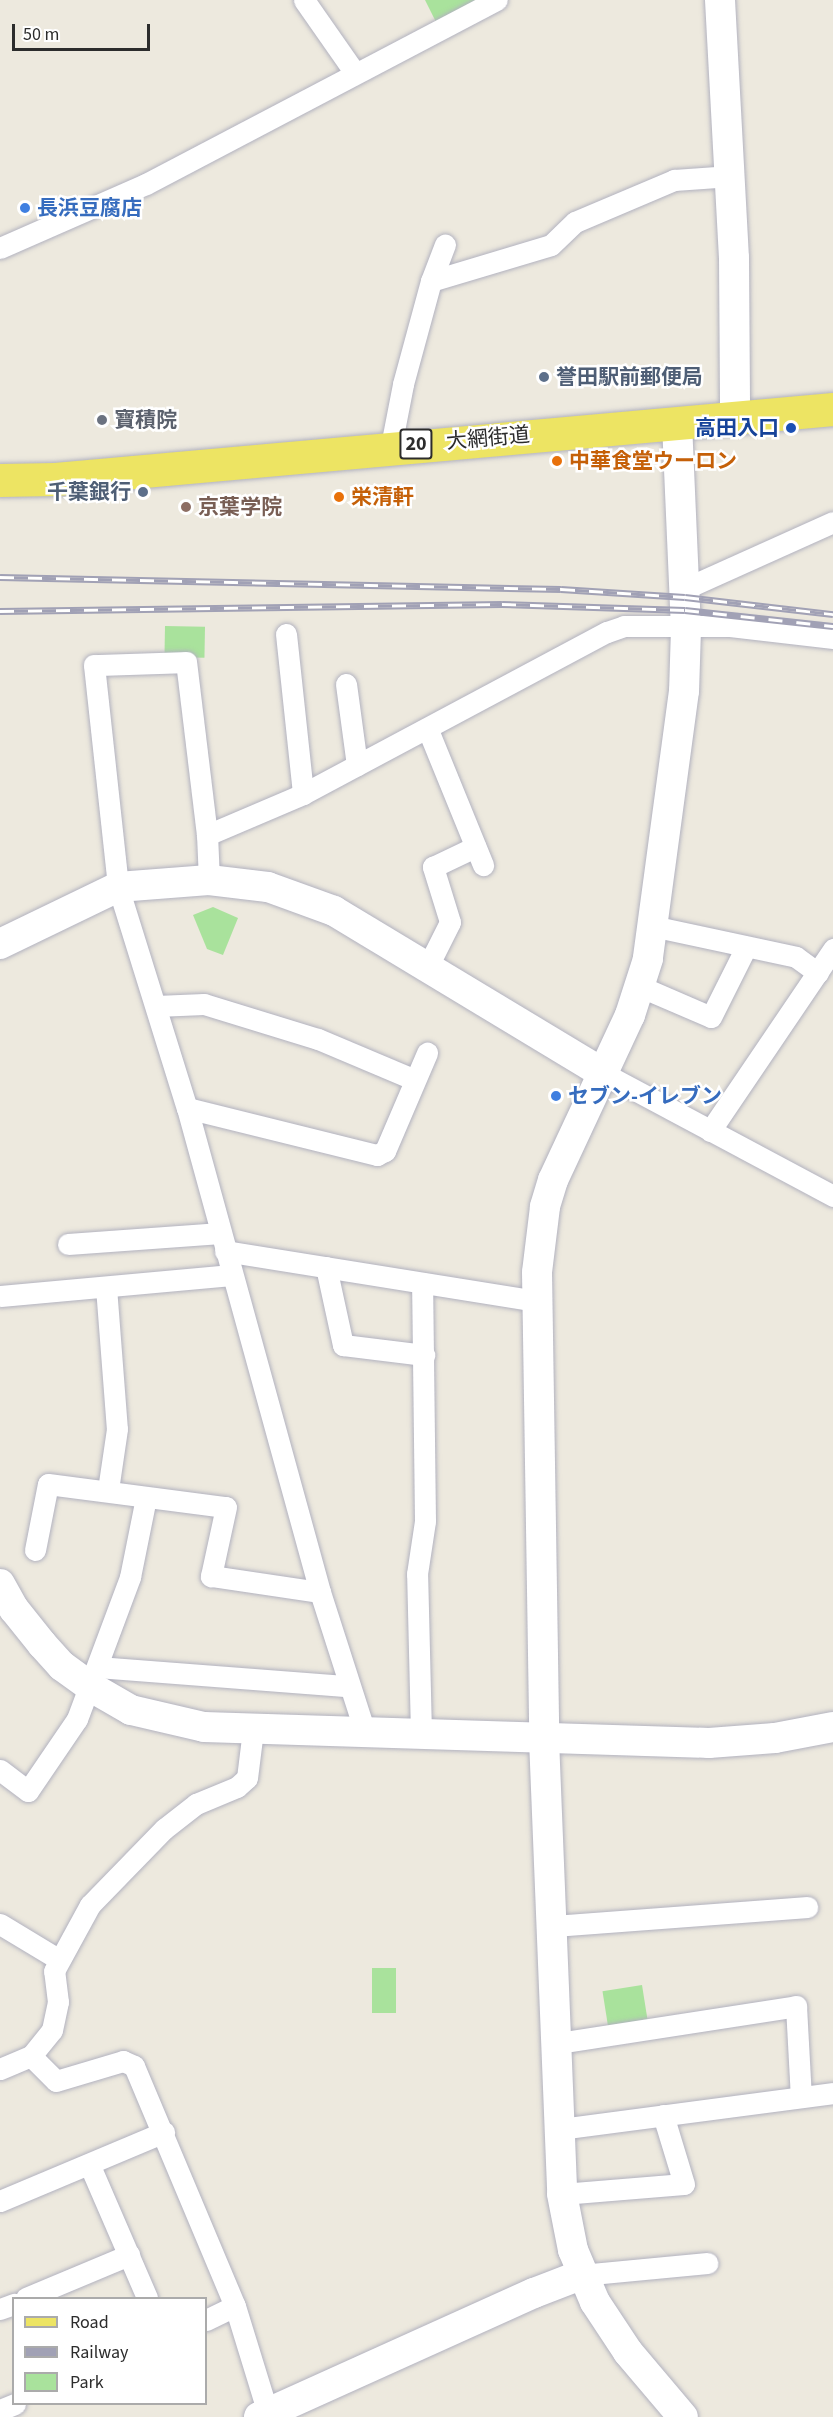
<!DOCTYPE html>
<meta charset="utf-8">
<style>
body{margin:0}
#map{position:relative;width:833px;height:2417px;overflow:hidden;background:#ede9de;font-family:"Source Sans 3","Noto Sans JP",sans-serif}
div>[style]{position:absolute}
.green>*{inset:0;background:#a9e29c;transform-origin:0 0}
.roads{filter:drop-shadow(0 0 2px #b2b2bf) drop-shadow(0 0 2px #b2b2bf)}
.street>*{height:21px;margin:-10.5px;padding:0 10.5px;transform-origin:10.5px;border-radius:10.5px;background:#fff}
.secondary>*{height:30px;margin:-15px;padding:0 15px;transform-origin:15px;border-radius:15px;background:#fff}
.primary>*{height:33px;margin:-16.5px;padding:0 16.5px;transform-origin:16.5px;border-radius:16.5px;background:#ede463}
.rail>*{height:7px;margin-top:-3.5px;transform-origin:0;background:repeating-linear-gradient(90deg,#fff 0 14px,#a1a1b5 0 28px);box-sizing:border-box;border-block:2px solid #a1a1b5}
.dots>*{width:16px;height:16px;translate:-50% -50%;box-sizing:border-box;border:3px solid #fff;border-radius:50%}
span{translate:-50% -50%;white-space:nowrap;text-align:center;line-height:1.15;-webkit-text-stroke:5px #fff;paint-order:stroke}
.shield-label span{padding:2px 4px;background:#fff;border:2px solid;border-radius:4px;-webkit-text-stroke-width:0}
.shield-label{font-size:20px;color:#2c2c2c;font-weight:700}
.shop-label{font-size:21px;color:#366cbe;font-weight:700}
.left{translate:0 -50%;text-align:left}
.service-label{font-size:21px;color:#4e5e75;font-weight:700}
.right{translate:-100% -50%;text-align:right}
.worship-label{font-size:21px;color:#5b616d;font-weight:700}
.transit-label{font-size:21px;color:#164399;font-weight:700}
.street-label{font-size:21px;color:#2c2c2c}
.food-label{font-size:21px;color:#c56008;font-weight:700}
.education-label{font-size:21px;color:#785e54;font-weight:700}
.legend{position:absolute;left:12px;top:2297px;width:195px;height:108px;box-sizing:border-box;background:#fff;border:2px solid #ababab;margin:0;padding:8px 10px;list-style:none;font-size:18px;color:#2c2c2c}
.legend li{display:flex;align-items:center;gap:12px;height:30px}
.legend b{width:30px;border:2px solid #ababab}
.scale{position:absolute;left:12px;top:24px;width:138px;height:27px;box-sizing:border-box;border:3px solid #2c2c2c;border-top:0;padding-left:8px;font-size:18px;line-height:21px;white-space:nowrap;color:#2c2c2c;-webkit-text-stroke:4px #fff;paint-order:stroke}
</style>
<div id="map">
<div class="green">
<div style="clip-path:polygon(425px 0,481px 0,437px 24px)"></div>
<div style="left:165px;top:626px;width:40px;height:31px;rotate:1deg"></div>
<div style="clip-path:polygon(213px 907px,238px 918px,223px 955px,207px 949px,193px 915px)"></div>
<div style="left:396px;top:1968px;width:45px;height:24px;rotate:90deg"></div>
<div style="left:642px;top:1985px;width:36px;height:40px;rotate:81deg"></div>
</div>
<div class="roads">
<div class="street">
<div style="left:304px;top:0;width:89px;rotate:55.1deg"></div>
<div style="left:0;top:248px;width:159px;rotate:-23.7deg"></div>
<div style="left:146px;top:184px;width:396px;rotate:-27.7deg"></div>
<div style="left:431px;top:281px;width:125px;rotate:-16.7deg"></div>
<div style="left:551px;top:245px;width:33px;rotate:-44deg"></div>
<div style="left:575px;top:222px;width:108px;rotate:-23deg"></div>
<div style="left:674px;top:180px;width:57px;rotate:-4deg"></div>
<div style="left:391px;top:446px;width:63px;rotate:-79deg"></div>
<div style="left:403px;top:384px;width:107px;rotate:-74.8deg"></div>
<div style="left:431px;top:281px;width:39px;rotate:-69deg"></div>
<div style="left:684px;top:589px;width:163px;rotate:-24.2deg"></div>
<div style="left:286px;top:634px;width:161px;rotate:83.9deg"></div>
<div style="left:346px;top:684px;width:82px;rotate:82.3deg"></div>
<div style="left:428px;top:730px;width:146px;rotate:67.8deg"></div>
<div style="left:207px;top:835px;width:174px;rotate:-96.9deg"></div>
<div style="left:186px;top:662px;width:92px;rotate:178.1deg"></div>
<div style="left:94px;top:665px;width:223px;rotate:83.8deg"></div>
<div style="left:118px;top:887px;width:232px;rotate:72.7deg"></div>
<div style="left:187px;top:1108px;width:502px;rotate:74.63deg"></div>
<div style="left:320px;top:1592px;width:147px;rotate:72.2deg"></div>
<div style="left:209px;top:880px;width:45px;rotate:-92.5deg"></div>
<div style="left:207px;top:835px;width:104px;rotate:-23.1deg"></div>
<div style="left:303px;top:794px;width:344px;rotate:-28.1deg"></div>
<div style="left:607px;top:632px;width:18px;rotate:-19deg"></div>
<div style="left:624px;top:626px;width:106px"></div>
<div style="left:730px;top:626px;width:104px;rotate:6.6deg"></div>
<div style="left:652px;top:926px;width:147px;rotate:12.1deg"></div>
<div style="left:796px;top:957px;width:27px;rotate:36deg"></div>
<div style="left:428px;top:966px;width:49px;rotate:-63.4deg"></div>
<div style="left:450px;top:922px;width:58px;rotate:-107.2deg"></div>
<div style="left:433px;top:867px;width:47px;rotate:-25.5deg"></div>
<div style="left:639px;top:986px;width:78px;rotate:23.3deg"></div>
<div style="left:711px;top:1017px;width:78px;rotate:-63.4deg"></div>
<div style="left:156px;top:1006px;width:48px;rotate:-2.4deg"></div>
<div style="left:204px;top:1004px;width:119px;rotate:17.1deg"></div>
<div style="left:318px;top:1039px;width:105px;rotate:22.9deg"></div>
<div style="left:603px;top:1073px;width:261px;rotate:28.1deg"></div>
<div style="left:187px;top:1108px;width:196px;rotate:13.9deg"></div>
<div style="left:377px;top:1155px;width:9px;rotate:-27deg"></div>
<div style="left:385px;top:1151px;width:107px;rotate:-66.8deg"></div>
<div style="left:710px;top:1131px;width:220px;rotate:-55.9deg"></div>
<div style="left:68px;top:1244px;width:153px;rotate:-4.1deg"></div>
<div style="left:225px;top:1251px;width:317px;rotate:9.1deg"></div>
<div style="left:326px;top:1267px;width:80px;rotate:77.7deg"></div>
<div style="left:343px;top:1345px;width:82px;rotate:7deg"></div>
<div style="left:106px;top:1287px;width:142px;rotate:85.6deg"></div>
<div style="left:117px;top:1429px;width:62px;rotate:98.4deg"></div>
<div style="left:0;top:1296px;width:233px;rotate:-5.2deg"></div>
<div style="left:35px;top:1550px;width:67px;rotate:-78.9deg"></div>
<div style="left:48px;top:1484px;width:179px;rotate:7.4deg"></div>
<div style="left:226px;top:1507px;width:71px;rotate:102.3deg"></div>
<div style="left:211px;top:1576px;width:110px;rotate:8.4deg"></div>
<div style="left:98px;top:1667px;width:250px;rotate:4.4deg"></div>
<div style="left:421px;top:1733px;width:159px;rotate:-91.4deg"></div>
<div style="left:417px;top:1574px;width:54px;rotate:-81.4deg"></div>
<div style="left:425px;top:1521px;width:238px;rotate:-90.7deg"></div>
<div style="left:0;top:1770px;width:35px;rotate:37deg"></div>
<div style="left:28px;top:1791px;width:87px;rotate:-55.8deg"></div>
<div style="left:77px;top:1719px;width:152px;rotate:-69.5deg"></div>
<div style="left:130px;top:1577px;width:81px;rotate:-78.6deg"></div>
<div style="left:0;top:1924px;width:68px;rotate:31.1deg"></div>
<div style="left:554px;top:1926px;width:254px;rotate:-4.3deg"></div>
<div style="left:558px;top:2043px;width:241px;rotate:-8.8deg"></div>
<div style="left:796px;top:2006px;width:91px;rotate:86.9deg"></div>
<div style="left:31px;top:2056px;width:35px;rotate:45deg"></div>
<div style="left:56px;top:2081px;width:70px;rotate:-16.6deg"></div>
<div style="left:123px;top:2061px;width:12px;rotate:24deg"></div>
<div style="left:134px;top:2066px;width:260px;rotate:67.2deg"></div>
<div style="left:235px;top:2306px;width:112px;rotate:72.9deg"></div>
<div style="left:0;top:2069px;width:34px;rotate:-23deg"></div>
<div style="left:31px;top:2056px;width:33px;rotate:-51deg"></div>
<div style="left:52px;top:2030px;width:29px;rotate:-78deg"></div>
<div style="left:58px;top:2002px;width:31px;rotate:-97deg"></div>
<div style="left:54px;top:1971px;width:75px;rotate:-61.4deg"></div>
<div style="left:90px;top:1905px;width:106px;rotate:-45.8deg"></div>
<div style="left:164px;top:1829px;width:41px;rotate:-38deg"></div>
<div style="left:196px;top:1804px;width:44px;rotate:-22.5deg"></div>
<div style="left:237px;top:1787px;width:13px;rotate:-42deg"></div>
<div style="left:247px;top:1778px;width:48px;rotate:-82.9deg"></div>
<div style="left:560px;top:2129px;width:275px;rotate:-7.5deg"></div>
<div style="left:90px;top:2166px;width:144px;rotate:66.6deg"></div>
<div style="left:562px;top:2194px;width:122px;rotate:-4.7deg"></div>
<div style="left:684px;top:2184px;width:72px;rotate:-106.9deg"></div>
<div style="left:0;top:2201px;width:178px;rotate:-22.8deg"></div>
<div style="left:581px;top:2275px;width:127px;rotate:-5.4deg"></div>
<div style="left:26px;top:2298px;width:112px;rotate:-22.7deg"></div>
<div style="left:0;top:2309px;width:15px;rotate:-20deg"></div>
<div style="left:206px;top:2320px;width:32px;rotate:-26deg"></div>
<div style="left:0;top:2410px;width:16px;rotate:-22deg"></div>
</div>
<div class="secondary">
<div style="left:720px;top:0;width:258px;rotate:86.9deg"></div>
<div style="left:734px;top:258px;width:159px;rotate:89.6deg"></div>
<div style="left:677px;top:423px;width:206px;rotate:87.5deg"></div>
<div style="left:686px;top:629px;width:62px;rotate:91.8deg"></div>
<div style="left:684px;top:691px;width:270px;rotate:97.7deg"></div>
<div style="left:648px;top:959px;width:59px;rotate:107.8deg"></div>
<div style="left:630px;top:1015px;width:182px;rotate:115deg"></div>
<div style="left:553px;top:1180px;width:28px;rotate:107deg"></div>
<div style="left:545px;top:1207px;width:65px;rotate:97deg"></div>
<div style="left:537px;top:1272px;width:467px;rotate:89.1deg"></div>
<div style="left:544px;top:1739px;width:455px;rotate:87.7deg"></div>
<div style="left:562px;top:2194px;width:57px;rotate:78.9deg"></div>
<div style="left:573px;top:2250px;width:56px;rotate:67.1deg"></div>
<div style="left:595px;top:2302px;width:60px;rotate:56.6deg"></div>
<div style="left:628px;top:2352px;width:85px;rotate:49.8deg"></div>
<div style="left:0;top:944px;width:131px;rotate:-25.8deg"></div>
<div style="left:118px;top:887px;width:91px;rotate:-4.4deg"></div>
<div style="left:209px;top:880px;width:59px;rotate:6.8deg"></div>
<div style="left:268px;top:887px;width:70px;rotate:20deg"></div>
<div style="left:334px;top:911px;width:314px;rotate:31.1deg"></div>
<div style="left:0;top:1584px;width:29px;rotate:61deg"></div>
<div style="left:14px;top:1609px;width:45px;rotate:51.3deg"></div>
<div style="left:42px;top:1644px;width:30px;rotate:48deg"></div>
<div style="left:62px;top:1666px;width:36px;rotate:36deg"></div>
<div style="left:91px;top:1687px;width:46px;rotate:29.9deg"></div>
<div style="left:131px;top:1710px;width:75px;rotate:13.1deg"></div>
<div style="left:204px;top:1727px;width:505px;rotate:1.81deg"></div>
<div style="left:709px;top:1743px;width:66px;rotate:-4.3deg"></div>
<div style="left:775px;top:1738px;width:59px;rotate:-10.7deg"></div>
<div style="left:259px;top:2417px;width:302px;rotate:-24.3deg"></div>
<div style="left:534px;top:2293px;width:50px;rotate:-21deg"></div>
</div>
<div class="primary">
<div style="left:0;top:480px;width:55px;rotate:-1deg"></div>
<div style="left:55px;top:479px;width:781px;rotate:-5.14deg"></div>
</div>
</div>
<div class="rail">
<div style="left:0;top:577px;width:561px;rotate:1.23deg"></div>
<div style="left:561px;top:589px;width:124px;rotate:3.7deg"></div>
<div style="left:685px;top:597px;width:149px;rotate:6.6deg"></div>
<div style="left:0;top:611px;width:502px;rotate:-0.8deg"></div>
<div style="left:502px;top:604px;width:183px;rotate:1.9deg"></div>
<div style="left:685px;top:610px;width:149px;rotate:6.2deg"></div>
</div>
<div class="dots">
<div style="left:25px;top:208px;background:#3f7fe0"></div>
<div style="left:544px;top:377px;background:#5c6f8a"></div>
<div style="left:102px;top:420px;background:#6b7280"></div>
<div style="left:791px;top:428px;background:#1a4fb4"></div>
<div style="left:557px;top:461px;background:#e8710a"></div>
<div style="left:143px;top:492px;background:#5c6f8a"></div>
<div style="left:339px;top:497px;background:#e8710a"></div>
<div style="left:186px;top:507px;background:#8d6e63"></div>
<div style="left:556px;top:1096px;background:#3f7fe0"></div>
</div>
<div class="shield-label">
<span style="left:416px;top:444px">20</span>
</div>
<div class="shop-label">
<span class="left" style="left:37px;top:208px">長浜豆腐店</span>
<span class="left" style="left:568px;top:1096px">セブン-イレブン</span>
</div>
<div class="service-label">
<span class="left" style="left:556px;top:377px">誉田駅前郵便局</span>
<span class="right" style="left:131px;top:492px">千葉銀行</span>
</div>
<div class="worship-label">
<span class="left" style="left:114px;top:420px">寶積院</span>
</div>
<div class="transit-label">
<span class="right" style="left:779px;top:428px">高田入口</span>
</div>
<div class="street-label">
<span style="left:488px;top:438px;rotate:-5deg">大網街道</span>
</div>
<div class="food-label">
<span class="left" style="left:569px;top:461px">中華食堂ウーロン</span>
<span class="left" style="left:351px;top:497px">栄清軒</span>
</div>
<div class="education-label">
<span class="left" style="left:198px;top:507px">京葉学院</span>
</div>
<ul class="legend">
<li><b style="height:8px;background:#ede463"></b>Road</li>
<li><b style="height:8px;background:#a1a1b5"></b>Railway</li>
<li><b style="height:16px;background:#a9e29c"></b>Park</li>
</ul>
<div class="scale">50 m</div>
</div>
